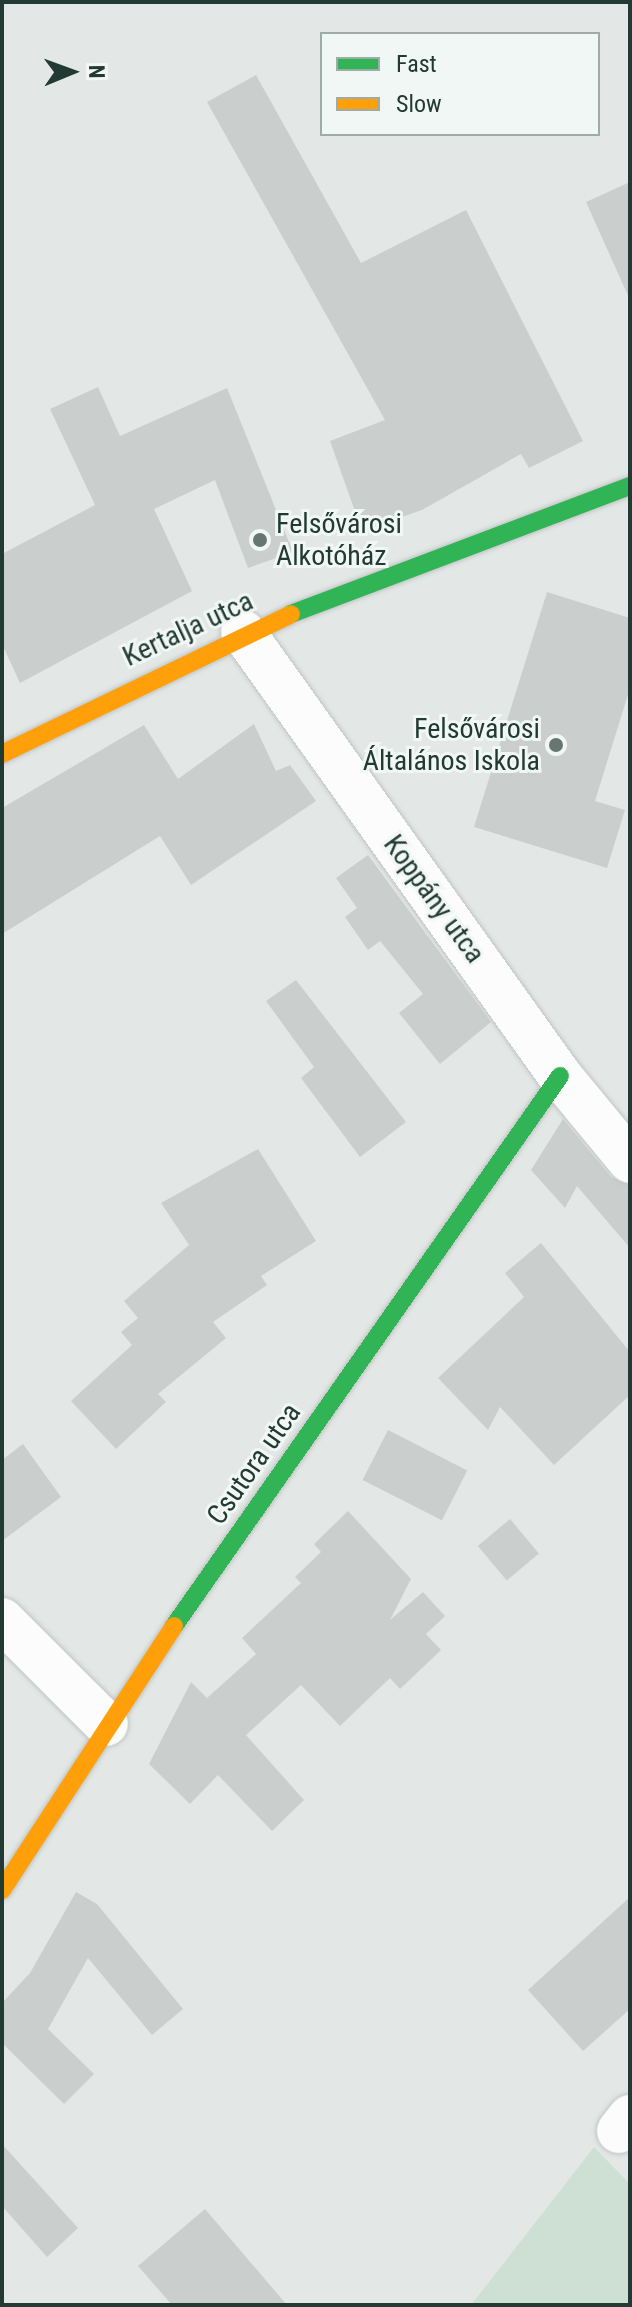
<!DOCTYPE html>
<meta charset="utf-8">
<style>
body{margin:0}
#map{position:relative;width:632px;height:2307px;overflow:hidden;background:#e3e8e6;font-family:"Roboto Condensed",sans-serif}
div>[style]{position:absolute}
.green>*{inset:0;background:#cde0d3}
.building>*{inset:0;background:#cacfcd;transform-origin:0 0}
.roads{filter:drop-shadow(0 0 2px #c0c5c3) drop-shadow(0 0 2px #c0c5c3)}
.street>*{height:44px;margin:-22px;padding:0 22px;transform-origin:22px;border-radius:22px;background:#fbfcfb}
.fast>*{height:18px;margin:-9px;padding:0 9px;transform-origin:9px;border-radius:9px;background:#30b455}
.slow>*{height:18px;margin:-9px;padding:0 9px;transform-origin:9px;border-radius:9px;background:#ff9f0a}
.dots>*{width:22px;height:22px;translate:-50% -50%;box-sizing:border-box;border:4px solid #f1f7f4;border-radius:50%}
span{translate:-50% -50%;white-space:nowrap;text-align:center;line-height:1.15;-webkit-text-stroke:6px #f1f7f4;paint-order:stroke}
.poi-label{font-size:28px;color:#223a33}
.left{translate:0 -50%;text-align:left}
.right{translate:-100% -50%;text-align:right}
.street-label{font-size:28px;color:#223a33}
.frame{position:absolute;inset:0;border:4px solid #223a33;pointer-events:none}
.legend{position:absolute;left:320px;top:32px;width:280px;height:104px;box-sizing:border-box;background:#f1f7f4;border:2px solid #9eaba7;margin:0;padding:10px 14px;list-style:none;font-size:24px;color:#223a33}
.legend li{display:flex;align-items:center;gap:16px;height:40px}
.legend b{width:40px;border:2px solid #9eaba7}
.north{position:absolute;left:32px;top:32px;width:80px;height:80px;-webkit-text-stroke:6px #f1f7f4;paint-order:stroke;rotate:89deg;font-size:22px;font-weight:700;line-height:32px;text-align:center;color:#223a33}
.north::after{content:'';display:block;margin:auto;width:28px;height:36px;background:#223a33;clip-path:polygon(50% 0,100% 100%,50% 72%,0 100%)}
</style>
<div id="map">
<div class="green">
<div style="clip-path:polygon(594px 2147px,630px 2184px,630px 2305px,471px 2305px)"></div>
</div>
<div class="building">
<div style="clip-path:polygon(256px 75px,361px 263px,466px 210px,583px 441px,529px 468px,521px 454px,422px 510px,362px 531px,330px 441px,385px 420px,207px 102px)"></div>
<div style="clip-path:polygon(630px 182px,630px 300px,586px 202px)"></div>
<div style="clip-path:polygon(98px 387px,120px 436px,227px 388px,293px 552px,248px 568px,215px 480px,154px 509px,192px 591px,20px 683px,2px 644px,2px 554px,95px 505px,50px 409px)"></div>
<div style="clip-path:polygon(547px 592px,630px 618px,630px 688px,595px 801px,625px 810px,607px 868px,474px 827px)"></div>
<div style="clip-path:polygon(254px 724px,276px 771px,290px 765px,316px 801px,191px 885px,160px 836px,2px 934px,2px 808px,144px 725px,178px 779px)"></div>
<div style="clip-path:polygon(368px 855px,491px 1022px,440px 1064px,399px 1013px,423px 994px,380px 941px,368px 950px,345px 917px,357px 908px,336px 878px)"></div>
<div style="clip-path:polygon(296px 980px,406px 1122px,360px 1157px,301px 1078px,314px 1067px,266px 1001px)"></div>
<div style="clip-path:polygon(563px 1119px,611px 1177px,630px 1185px,630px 1248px,577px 1186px,565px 1208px,531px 1170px)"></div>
<div style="clip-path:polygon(258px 1149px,316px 1241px,261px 1276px,267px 1285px,213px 1322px,226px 1338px,158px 1394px,166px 1402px,116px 1449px,71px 1401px,132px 1345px,121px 1332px,138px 1318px,124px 1301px,189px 1245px,161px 1203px)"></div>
<div style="clip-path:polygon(541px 1243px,630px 1352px,630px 1395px,554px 1465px,500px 1407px,488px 1430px,438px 1378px,524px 1297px,505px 1273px)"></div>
<div style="left:388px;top:1430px;width:89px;height:56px;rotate:27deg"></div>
<div style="clip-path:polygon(23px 1444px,61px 1497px,2px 1541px,2px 1460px)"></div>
<div style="clip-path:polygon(348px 1511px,411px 1579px,390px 1620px,423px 1592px,445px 1616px,426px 1634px,441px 1650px,400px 1689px,390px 1678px,340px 1726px,301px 1685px,246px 1735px,304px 1800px,272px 1831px,218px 1775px,190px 1804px,149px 1764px,191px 1682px,207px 1698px,256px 1654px,242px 1638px,301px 1583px,295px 1577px,321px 1552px,314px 1544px)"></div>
<div style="left:510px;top:1519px;width:45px;height:42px;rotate:50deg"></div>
<div style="clip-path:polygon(76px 1892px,97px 1904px,183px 2009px,152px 2035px,88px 1958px,48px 2029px,94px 2074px,64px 2104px,2px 2043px,2px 2003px,30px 1973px)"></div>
<div style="clip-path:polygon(630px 1897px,630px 2009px,583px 2051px,528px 1990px)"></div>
<div style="clip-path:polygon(2px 2144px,78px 2228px,47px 2257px,2px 2206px)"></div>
<div style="clip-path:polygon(205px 2209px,287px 2305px,172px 2305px,138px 2266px)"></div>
</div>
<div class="roads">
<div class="street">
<div style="left:243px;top:632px;width:546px;rotate:54.47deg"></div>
<div style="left:560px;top:1076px;width:110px;rotate:50.5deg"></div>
<div style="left:2px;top:1620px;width:147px;rotate:45deg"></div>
<div style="left:619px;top:2131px;width:18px;rotate:-52deg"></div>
</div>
<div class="fast">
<div style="left:291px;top:614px;width:362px;rotate:-20.7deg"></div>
<div style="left:174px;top:1626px;width:672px;rotate:-54.94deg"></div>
</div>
<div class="slow">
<div style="left:2px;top:754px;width:321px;rotate:-25.8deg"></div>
<div style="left:2px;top:1890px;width:315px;rotate:-56.9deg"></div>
</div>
</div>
<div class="dots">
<div style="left:260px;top:540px;background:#667772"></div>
<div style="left:556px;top:745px;background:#667772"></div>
</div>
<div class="poi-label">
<span class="left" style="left:276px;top:540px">Felsővárosi<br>Alkotóház</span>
<span class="right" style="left:540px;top:745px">Felsővárosi<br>Általános Iskola</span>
</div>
<div class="street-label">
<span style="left:188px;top:629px;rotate:-25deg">Kertalja utca</span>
<span style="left:434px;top:899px;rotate:54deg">Koppány utca</span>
<span style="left:254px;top:1464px;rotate:-55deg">Csutora utca</span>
</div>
<div class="frame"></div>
<ul class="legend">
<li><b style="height:10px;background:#30b455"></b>Fast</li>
<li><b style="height:10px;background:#ff9f0a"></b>Slow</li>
</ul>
<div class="north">N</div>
</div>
